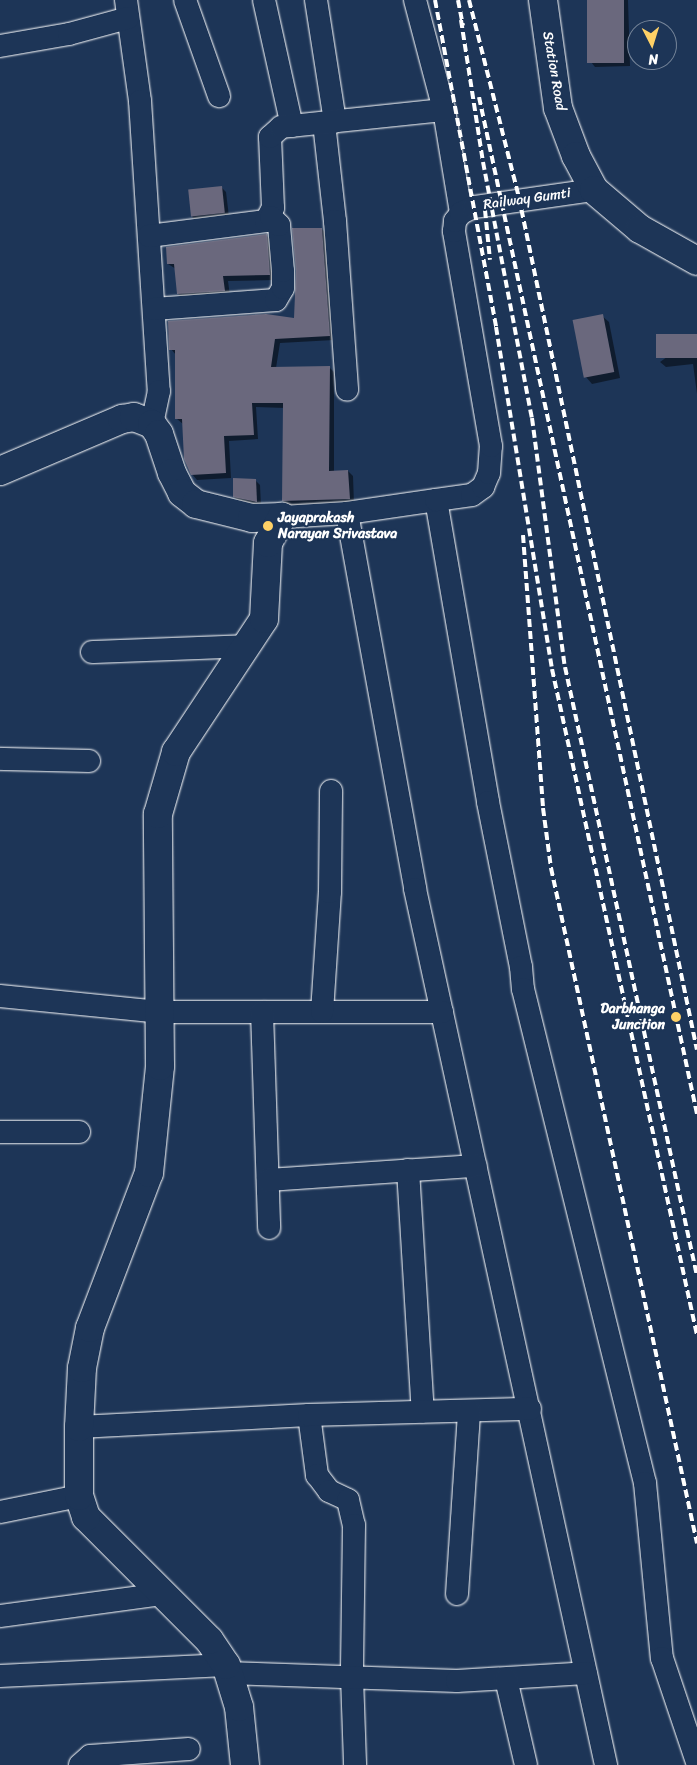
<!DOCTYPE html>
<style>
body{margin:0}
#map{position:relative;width:697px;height:1765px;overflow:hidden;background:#1d3557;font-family:Sriracha,sans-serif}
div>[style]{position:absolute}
.shadow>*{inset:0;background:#0007}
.building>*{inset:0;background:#6a687d;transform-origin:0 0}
.roads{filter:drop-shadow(0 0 1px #fff) drop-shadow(0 0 1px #fff)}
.minor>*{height:22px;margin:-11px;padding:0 11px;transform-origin:11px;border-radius:11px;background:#1d3557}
.major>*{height:28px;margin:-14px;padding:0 14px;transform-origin:14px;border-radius:14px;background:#1d3557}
.rail>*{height:4px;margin-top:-2px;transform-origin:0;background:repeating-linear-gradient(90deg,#fff 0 8px,transparent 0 12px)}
.dots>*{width:14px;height:14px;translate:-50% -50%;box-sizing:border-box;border:2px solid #1d3557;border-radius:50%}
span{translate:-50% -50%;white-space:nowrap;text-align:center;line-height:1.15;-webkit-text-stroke:4px #1d3557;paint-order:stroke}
.street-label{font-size:14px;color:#fff}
.poi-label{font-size:14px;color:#fff;font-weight:700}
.left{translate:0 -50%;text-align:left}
.right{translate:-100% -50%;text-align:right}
.north{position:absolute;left:627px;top:20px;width:50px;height:50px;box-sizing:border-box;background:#1d3557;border:1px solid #77869a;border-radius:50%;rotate:175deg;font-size:14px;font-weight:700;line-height:20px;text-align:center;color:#fff}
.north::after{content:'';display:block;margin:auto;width:18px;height:22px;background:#ffd166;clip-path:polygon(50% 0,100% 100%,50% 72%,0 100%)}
</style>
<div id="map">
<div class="shadow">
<div style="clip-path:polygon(589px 0,628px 0,630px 66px,595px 67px,591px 62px)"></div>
<div style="clip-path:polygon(222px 188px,226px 192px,229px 217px,196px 221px,192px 217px)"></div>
<div style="clip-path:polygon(322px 229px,327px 234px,334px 340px,280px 343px,276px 368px,329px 367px,334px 372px,334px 472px,348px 471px,353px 476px,354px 504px,288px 506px,283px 501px,285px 408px,256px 407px,258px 439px,229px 441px,231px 478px,197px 480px,192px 474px,183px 424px,177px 419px,176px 355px,171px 349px,295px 319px)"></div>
<div style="clip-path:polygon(266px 235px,272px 241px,275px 280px,228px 281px,230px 296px,184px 299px,178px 294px,176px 269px,168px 264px)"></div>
<div style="clip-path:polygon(602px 316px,609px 322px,620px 378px,592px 384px,586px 377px)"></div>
<div style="clip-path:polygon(697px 335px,697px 394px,693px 364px,666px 367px,660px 362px)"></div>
<div style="clip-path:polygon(255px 480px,260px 485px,261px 506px,238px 501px,234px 497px)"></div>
</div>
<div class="building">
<div style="left:587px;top:0;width:37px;height:63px"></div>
<div style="left:222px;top:186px;width:27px;height:34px;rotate:84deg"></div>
<div style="clip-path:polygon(292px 228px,322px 228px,330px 336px,275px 339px,271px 367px,330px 366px,329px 471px,348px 470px,350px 499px,282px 501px,283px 403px,252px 403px,254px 435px,224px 436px,226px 473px,191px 475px,184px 459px,182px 419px,175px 419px,175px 350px,169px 350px,168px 321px,266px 314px,294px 318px,296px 271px)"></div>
<div style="clip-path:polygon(267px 234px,270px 275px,223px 276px,225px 291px,177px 294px,174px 264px,167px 264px,166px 247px)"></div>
<div style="left:603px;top:314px;width:59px;height:31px;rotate:79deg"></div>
<div style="left:697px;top:334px;width:24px;height:41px;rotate:90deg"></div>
<div style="clip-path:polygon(233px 478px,256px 479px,257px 502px,233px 497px)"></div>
</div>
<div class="roads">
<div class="minor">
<div style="left:126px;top:0;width:102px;rotate:82.1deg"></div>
<div style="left:140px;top:101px;width:291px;rotate:86.3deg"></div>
<div style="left:159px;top:391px;width:34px;rotate:102deg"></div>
<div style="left:185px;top:0;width:102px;rotate:70.5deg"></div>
<div style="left:264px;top:0;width:129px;rotate:77.5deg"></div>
<div style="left:316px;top:0;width:123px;rotate:81.1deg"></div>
<div style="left:415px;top:0;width:114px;rotate:75.2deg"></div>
<div style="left:444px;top:110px;width:104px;rotate:80.6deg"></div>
<div style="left:0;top:46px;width:70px;rotate:-9.9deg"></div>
<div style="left:69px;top:34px;width:61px;rotate:-15.2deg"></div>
<div style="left:324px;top:123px;width:99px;rotate:83.6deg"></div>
<div style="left:335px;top:221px;width:169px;rotate:85.9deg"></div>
<div style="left:149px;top:236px;width:118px;rotate:-7.3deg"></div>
<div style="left:266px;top:221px;width:15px;rotate:-62deg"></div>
<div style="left:273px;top:208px;width:71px;rotate:-92.4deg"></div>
<div style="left:270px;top:137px;width:15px;rotate:-42deg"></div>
<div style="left:281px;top:127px;width:164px;rotate:-6deg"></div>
<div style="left:154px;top:309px;width:122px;rotate:-4.2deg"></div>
<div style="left:276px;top:300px;width:14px;rotate:-60deg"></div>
<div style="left:283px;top:288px;width:17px;rotate:-90deg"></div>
<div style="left:283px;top:271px;width:46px;rotate:-95deg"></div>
<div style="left:279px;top:225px;width:11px;rotate:-135deg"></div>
<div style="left:436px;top:500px;width:306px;rotate:80.2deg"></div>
<div style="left:488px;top:802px;width:168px;rotate:78.7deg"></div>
<div style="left:521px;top:967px;width:22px;rotate:85deg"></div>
<div style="left:523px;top:989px;width:509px;rotate:76.13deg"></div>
<div style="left:645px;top:1483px;width:176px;rotate:84.5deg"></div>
<div style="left:662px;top:1658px;width:110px;rotate:71.4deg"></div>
<div style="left:347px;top:513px;width:382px;rotate:79.7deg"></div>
<div style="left:415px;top:889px;width:897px;rotate:77.7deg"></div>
<div style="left:282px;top:517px;width:65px;rotate:-3.5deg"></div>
<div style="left:347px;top:513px;width:90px;rotate:-8.3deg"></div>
<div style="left:436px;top:500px;width:36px;rotate:-8deg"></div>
<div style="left:472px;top:495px;width:14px;rotate:-36deg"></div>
<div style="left:483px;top:487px;width:15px;rotate:-67deg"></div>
<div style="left:489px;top:473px;width:27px;rotate:-86deg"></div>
<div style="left:491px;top:446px;width:218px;rotate:-99.8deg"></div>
<div style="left:454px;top:231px;width:10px;rotate:-84deg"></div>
<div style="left:455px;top:221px;width:10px;rotate:-53deg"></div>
<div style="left:461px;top:213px;width:14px;rotate:-25deg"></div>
<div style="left:474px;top:207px;width:121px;rotate:-8.1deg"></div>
<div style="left:92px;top:652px;width:154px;rotate:-2.2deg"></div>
<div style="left:0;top:759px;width:89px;rotate:1.3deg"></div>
<div style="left:0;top:996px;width:160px;rotate:5.7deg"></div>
<div style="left:159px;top:1012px;width:283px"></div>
<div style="left:262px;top:1012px;width:216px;rotate:88.1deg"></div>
<div style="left:322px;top:1012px;width:120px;rotate:-86.2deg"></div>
<div style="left:330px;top:892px;width:101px;rotate:-89.4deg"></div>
<div style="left:0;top:1132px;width:79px"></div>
<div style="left:408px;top:1170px;width:242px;rotate:86.5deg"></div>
<div style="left:268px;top:1180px;width:208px;rotate:-3.9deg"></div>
<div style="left:309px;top:1415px;width:61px;rotate:82.4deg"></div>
<div style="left:317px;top:1475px;width:20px;rotate:53deg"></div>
<div style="left:329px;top:1491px;width:21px;rotate:25deg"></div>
<div style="left:348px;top:1500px;width:26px;rotate:77deg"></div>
<div style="left:354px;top:1525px;width:152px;rotate:90.8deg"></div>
<div style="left:352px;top:1677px;width:88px;rotate:88deg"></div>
<div style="left:79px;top:1427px;width:230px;rotate:-3deg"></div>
<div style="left:309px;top:1415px;width:221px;rotate:-1.6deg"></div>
<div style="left:0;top:1512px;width:81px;rotate:-11.4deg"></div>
<div style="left:457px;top:1594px;width:183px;rotate:-86.2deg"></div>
<div style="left:0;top:1616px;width:163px;rotate:-7.7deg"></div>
<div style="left:228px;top:1673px;width:229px;rotate:2deg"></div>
<div style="left:457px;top:1681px;width:129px;rotate:-3.5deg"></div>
<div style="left:0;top:1676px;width:226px;rotate:-2.8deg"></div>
<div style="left:506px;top:1679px;width:88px;rotate:76.9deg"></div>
<div style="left:80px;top:1765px;width:13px;rotate:-42deg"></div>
<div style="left:90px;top:1756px;width:99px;rotate:-4deg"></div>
</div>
<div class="major">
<div style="left:543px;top:0;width:109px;rotate:82.1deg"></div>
<div style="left:558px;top:108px;width:51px;rotate:69.4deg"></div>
<div style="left:576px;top:156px;width:38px;rotate:62deg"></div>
<div style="left:594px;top:190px;width:60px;rotate:40.3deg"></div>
<div style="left:640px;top:229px;width:65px;rotate:29.3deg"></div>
<div style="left:0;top:471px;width:133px;rotate:-23.1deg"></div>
<div style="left:122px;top:419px;width:12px;rotate:-9deg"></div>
<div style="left:134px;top:417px;width:19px;rotate:21deg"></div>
<div style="left:152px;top:424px;width:12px;rotate:55deg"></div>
<div style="left:159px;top:434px;width:41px;rotate:71.6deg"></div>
<div style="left:172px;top:473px;width:22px;rotate:63deg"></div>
<div style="left:182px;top:493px;width:18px;rotate:38deg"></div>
<div style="left:196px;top:504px;width:58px;rotate:14deg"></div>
<div style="left:252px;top:518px;width:30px;rotate:-2deg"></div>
<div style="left:245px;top:1765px;width:58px;rotate:-95.9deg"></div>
<div style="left:239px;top:1707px;width:44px;rotate:-107.2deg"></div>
<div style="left:226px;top:1665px;width:30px;rotate:-124deg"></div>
<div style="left:209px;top:1640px;width:174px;rotate:-135deg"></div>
<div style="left:86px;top:1517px;width:22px;rotate:-108deg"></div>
<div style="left:79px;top:1496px;width:69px;rotate:-90deg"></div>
<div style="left:79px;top:1427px;width:59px;rotate:-87.1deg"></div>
<div style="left:82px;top:1368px;width:41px;rotate:-78.7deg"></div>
<div style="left:90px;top:1328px;width:166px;rotate:-69.2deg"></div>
<div style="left:149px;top:1173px;width:108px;rotate:-84.1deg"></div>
<div style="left:160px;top:1066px;width:252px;rotate:-90.5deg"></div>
<div style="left:158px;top:814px;width:65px;rotate:-73.8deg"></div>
<div style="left:176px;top:752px;width:159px;rotate:-56.5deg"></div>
<div style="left:264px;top:619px;width:76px;rotate:-87deg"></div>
<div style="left:268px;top:543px;width:30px;rotate:-62deg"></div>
</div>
</div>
<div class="rail">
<div style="left:435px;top:0;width:333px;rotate:79.4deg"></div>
<div style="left:496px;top:327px;width:347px;rotate:80.7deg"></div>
<div style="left:552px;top:669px;width:682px;rotate:77.72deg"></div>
<div style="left:458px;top:0;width:26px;rotate:79deg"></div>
<div style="left:469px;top:0;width:204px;rotate:75.8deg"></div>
<div style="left:519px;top:198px;width:870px;rotate:78.2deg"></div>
<div style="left:461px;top:20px;width:144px;rotate:81.2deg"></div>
<div style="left:483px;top:162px;width:261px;rotate:79.2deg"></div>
<div style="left:532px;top:418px;width:251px;rotate:82.5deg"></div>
<div style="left:565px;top:667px;width:623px;rotate:77.77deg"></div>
<div style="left:479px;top:97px;width:1040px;rotate:77.9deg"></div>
<div style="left:485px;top:210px;width:50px;rotate:84.3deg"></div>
<div style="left:523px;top:535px;width:274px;rotate:85.8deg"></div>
<div style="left:543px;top:808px;width:61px;rotate:82.4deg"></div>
<div style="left:551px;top:868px;width:691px;rotate:77.8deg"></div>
</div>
<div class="dots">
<div style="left:268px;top:526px;background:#ffd166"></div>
<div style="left:676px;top:1017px;background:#ffd166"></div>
</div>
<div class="street-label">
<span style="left:554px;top:71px;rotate:80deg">Station Road</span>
<span style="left:527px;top:199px;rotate:-8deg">Railway Gumti</span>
</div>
<div class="poi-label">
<span class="left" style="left:278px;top:526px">Jayaprakash<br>Narayan Srivastava</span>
<span class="right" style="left:665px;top:1017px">Darbhanga<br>Junction</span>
</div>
<div class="north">N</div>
</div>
